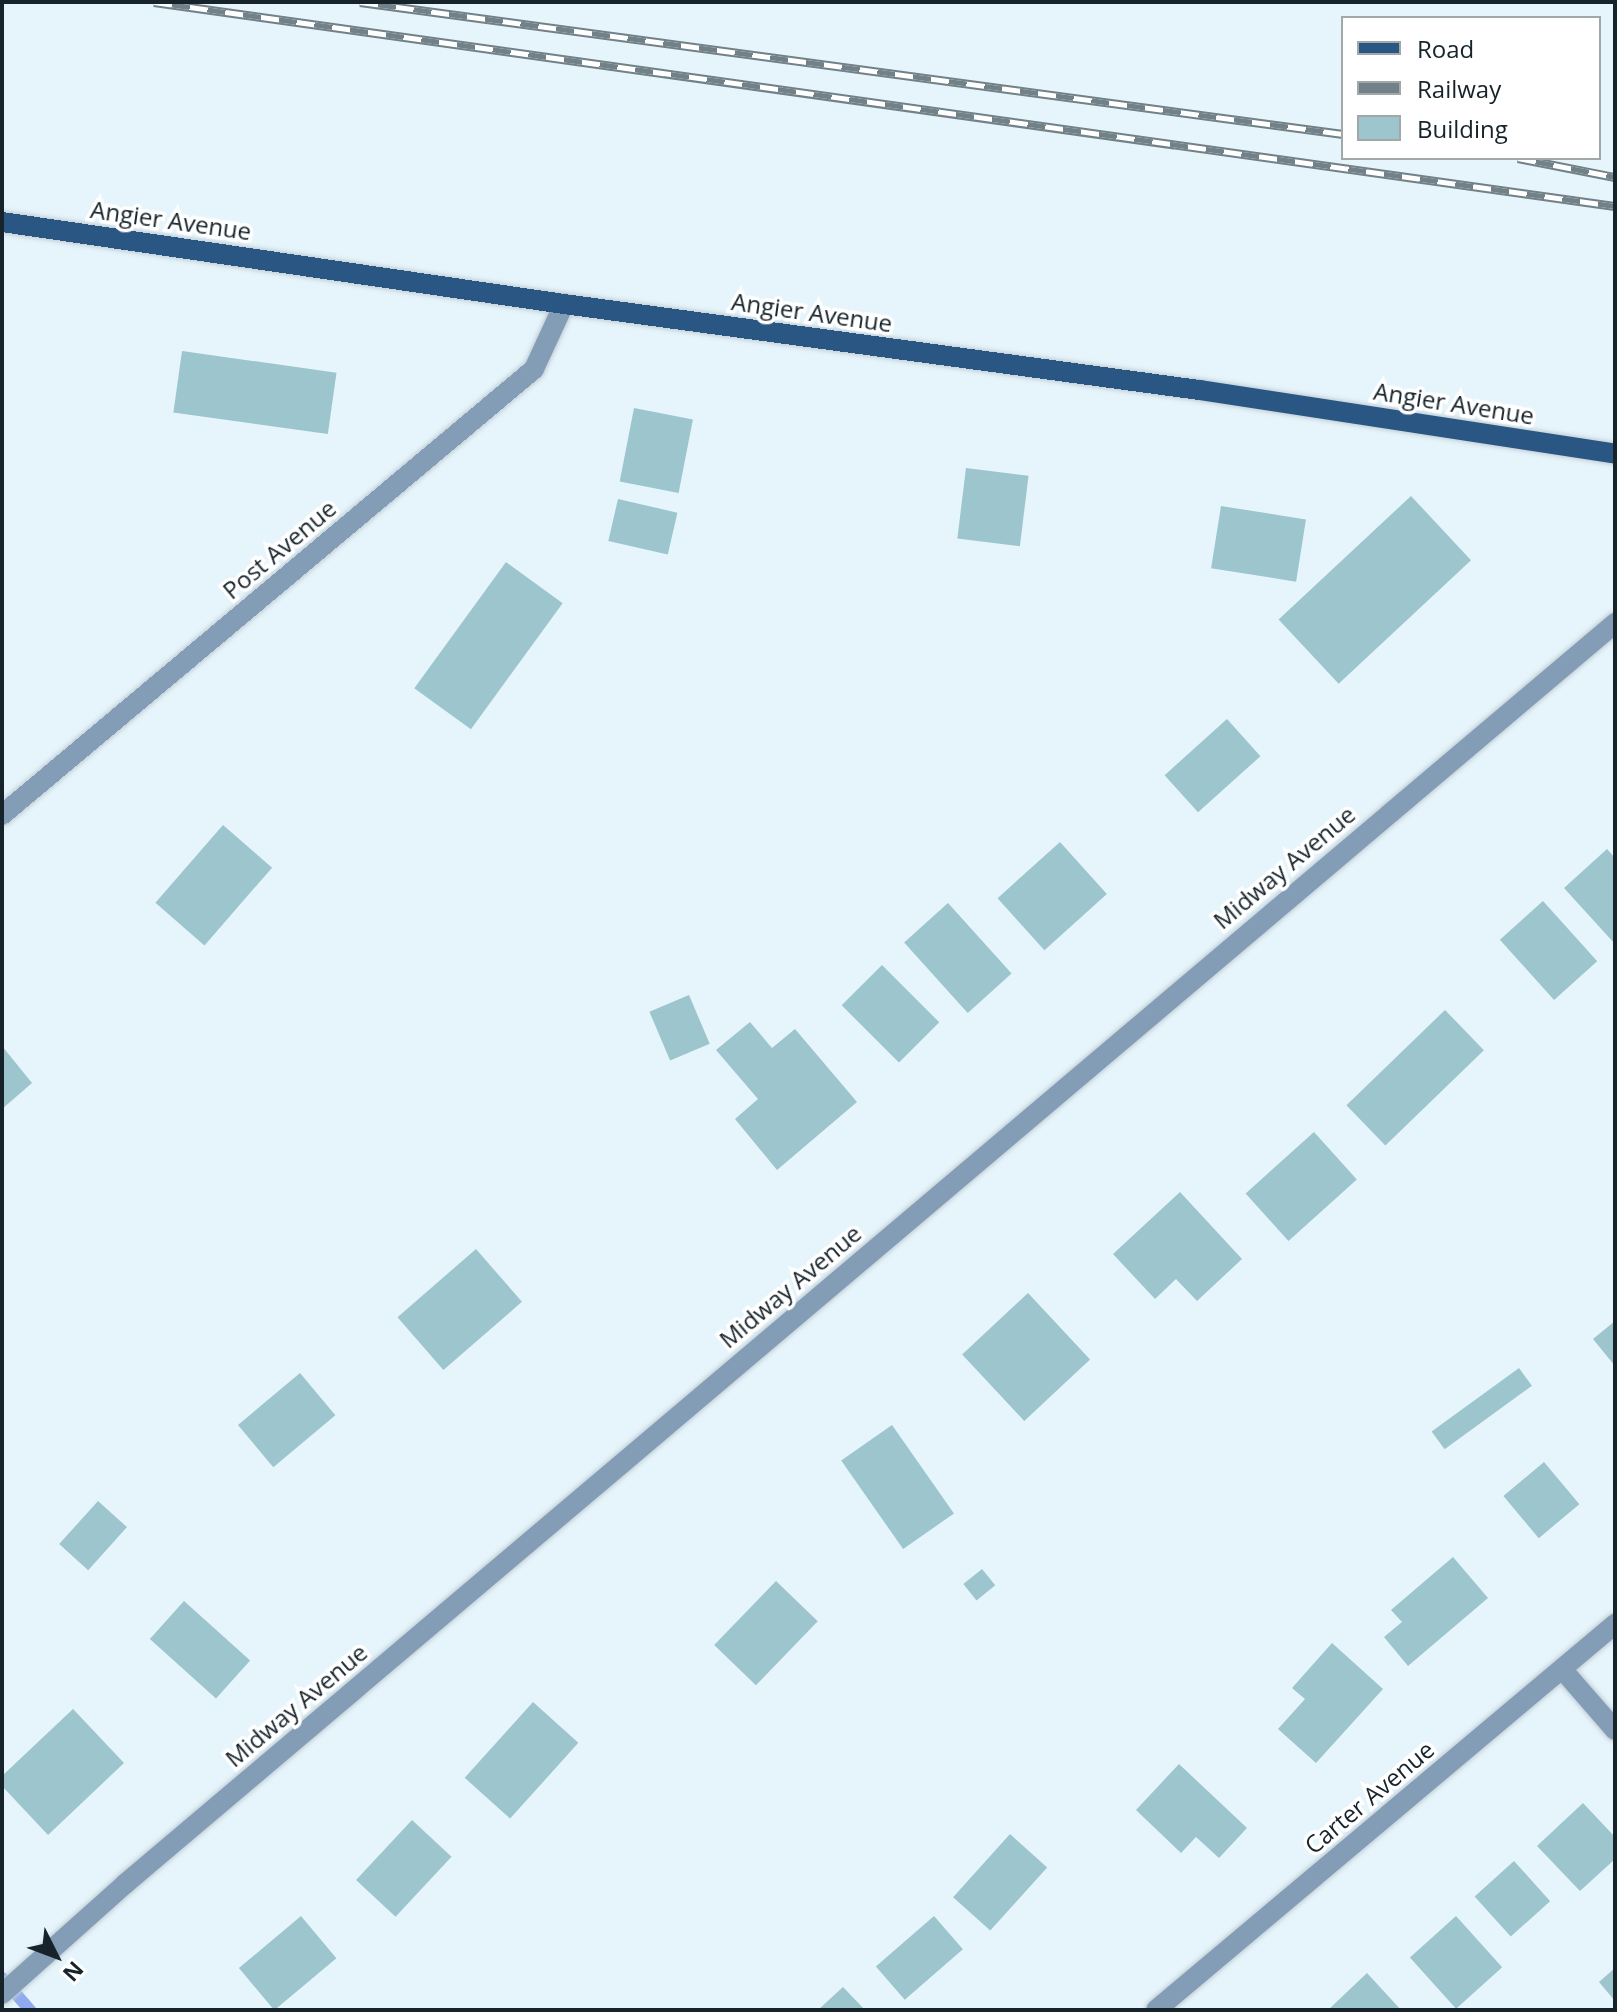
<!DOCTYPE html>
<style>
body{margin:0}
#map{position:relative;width:1617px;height:2012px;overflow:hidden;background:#e6f4fb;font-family:"Open Sans",sans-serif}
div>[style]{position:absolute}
.stream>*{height:12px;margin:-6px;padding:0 6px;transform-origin:6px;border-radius:6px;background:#91a9ee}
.building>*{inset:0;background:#9cc5cd;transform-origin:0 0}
.roads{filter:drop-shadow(0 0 2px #c1ced5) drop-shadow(0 0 2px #c1ced5)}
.minor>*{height:20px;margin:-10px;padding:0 10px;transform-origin:10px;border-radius:10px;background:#849db6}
.major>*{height:20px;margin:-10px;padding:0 10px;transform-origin:10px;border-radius:10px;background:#295682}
.rail>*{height:9px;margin-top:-4.5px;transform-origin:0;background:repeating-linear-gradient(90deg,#fff 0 18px,#728087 0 36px);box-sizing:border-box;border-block:2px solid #728087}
span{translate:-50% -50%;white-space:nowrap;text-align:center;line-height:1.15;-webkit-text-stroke:7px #fff;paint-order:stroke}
.street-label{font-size:24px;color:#16232a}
.frame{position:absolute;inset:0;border:4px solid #16232a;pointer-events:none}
.legend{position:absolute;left:1341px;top:16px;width:260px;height:144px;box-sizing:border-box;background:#fff;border:2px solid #a2a7aa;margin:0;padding:10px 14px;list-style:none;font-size:24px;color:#16232a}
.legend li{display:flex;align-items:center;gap:16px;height:40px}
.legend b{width:40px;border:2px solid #a2a7aa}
.north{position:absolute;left:16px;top:1916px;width:80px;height:80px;-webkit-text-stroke:6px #fff;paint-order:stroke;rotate:132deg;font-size:22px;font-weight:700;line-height:32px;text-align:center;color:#16232a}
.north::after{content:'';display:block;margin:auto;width:28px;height:36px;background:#16232a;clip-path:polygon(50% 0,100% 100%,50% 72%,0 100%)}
</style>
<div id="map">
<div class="stream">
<div style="left:2px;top:1978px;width:43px;rotate:48.8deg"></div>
</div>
<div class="building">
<div style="left:182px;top:351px;width:156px;height:62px;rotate:8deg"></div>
<div style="left:634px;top:408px;width:60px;height:75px;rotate:11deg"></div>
<div style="left:966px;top:468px;width:63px;height:71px;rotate:7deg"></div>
<div style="left:1411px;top:496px;width:88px;height:181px;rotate:47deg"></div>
<div style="left:618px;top:499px;width:61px;height:43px;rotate:13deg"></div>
<div style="left:1221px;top:506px;width:86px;height:63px;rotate:9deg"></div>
<div style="left:506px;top:562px;width:70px;height:156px;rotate:36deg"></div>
<div style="left:1227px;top:719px;width:50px;height:84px;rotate:48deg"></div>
<div style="left:223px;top:825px;width:65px;height:103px;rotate:41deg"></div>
<div style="left:1060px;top:842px;width:70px;height:84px;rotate:48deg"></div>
<div style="clip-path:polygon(1607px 849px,1615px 858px,1615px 944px,1564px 888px)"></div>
<div style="left:1543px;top:901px;width:81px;height:58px;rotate:48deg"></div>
<div style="left:948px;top:903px;width:95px;height:59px;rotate:48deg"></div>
<div style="left:882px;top:965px;width:81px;height:57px;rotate:45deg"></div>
<div style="left:689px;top:995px;width:53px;height:43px;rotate:67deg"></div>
<div style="left:1445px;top:1010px;width:56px;height:137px;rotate:46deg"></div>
<div style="clip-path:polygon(750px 1022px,772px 1048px,795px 1029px,857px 1102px,777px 1170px,735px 1119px,758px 1099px,716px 1050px)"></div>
<div style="clip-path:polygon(2px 1046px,32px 1083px,2px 1109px)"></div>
<div style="left:1314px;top:1132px;width:64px;height:92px;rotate:48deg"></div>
<div style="clip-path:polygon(1180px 1192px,1242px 1259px,1197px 1301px,1176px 1279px,1155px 1299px,1113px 1254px)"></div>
<div style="left:476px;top:1249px;width:70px;height:104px;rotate:49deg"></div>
<div style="left:1028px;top:1293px;width:91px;height:90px;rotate:47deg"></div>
<div style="clip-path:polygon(1615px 1321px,1615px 1366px,1593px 1339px)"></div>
<div style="left:1519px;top:1368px;width:22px;height:108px;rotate:54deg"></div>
<div style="left:300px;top:1373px;width:55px;height:81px;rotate:50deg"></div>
<div style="left:892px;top:1425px;width:108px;height:62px;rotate:55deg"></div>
<div style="left:1544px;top:1462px;width:55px;height:53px;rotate:50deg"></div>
<div style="left:98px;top:1501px;width:39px;height:58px;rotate:42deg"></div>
<div style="clip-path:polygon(1453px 1557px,1488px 1598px,1408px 1666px,1384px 1637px,1402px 1622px,1391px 1610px)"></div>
<div style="left:982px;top:1569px;width:21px;height:24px;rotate:51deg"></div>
<div style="left:776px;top:1581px;width:58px;height:89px;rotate:44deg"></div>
<div style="left:184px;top:1601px;width:89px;height:51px;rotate:42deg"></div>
<div style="clip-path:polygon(1332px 1643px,1383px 1689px,1316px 1763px,1278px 1729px,1305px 1699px,1292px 1688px)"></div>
<div style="left:533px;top:1702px;width:61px;height:102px;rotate:42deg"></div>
<div style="clip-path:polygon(73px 1709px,124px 1763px,48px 1835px,2px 1786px,2px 1776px)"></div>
<div style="clip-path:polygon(1179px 1764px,1247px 1828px,1219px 1858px,1196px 1837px,1181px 1853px,1136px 1810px)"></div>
<div style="clip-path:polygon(1583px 1803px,1615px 1837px,1615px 1859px,1580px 1891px,1537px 1846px)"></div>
<div style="left:412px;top:1820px;width:54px;height:82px;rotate:43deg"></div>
<div style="left:1010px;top:1834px;width:50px;height:85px;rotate:42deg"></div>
<div style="left:1514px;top:1861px;width:54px;height:53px;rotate:48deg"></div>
<div style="left:301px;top:1916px;width:55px;height:81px;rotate:50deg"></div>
<div style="left:934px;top:1916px;width:44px;height:77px;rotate:49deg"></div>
<div style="left:1456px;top:1916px;width:69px;height:62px;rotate:48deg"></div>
<div style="clip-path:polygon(1615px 1968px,1615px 2001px,1599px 1982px)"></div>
<div style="clip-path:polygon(1367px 1973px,1401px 2010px,1328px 2010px)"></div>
<div style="clip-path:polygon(843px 1987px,865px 2010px,818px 2010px)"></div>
</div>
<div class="roads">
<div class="minor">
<div style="left:2px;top:815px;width:694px;rotate:-39.97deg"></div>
<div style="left:534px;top:369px;width:72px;rotate:-65.2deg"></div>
<div style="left:1562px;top:1669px;width:81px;rotate:49deg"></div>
<div style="left:2px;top:1994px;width:165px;rotate:-41.8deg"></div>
<div style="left:125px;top:1884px;width:1952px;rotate:-40.24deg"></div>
<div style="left:1156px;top:2010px;width:600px;rotate:-40.06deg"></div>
</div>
<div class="major">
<div style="left:2px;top:222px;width:568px;rotate:8.3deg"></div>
<div style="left:564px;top:304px;width:641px;rotate:7.71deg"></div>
<div style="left:1199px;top:390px;width:421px;rotate:8.7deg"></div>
</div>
</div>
<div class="rail">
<div style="left:154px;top:2px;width:1475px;rotate:7.95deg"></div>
<div style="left:360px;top:2px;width:992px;rotate:7.65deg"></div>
<div style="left:1518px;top:158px;width:99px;rotate:11.1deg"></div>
</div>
<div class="street-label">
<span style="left:171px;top:220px;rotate:8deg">Angier Avenue</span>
<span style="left:812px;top:312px;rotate:8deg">Angier Avenue</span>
<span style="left:1454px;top:403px;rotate:9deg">Angier Avenue</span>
<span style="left:279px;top:549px;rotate:-40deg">Post Avenue</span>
<span style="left:1284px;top:867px;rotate:-40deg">Midway Avenue</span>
<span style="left:790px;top:1286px;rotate:-40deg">Midway Avenue</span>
<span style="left:296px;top:1705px;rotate:-40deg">Midway Avenue</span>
<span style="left:1369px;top:1797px;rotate:-40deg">Carter Avenue</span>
</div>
<div class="frame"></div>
<ul class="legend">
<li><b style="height:10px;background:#295682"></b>Road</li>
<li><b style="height:10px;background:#728087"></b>Railway</li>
<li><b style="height:22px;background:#9cc5cd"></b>Building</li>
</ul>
<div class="north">N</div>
</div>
